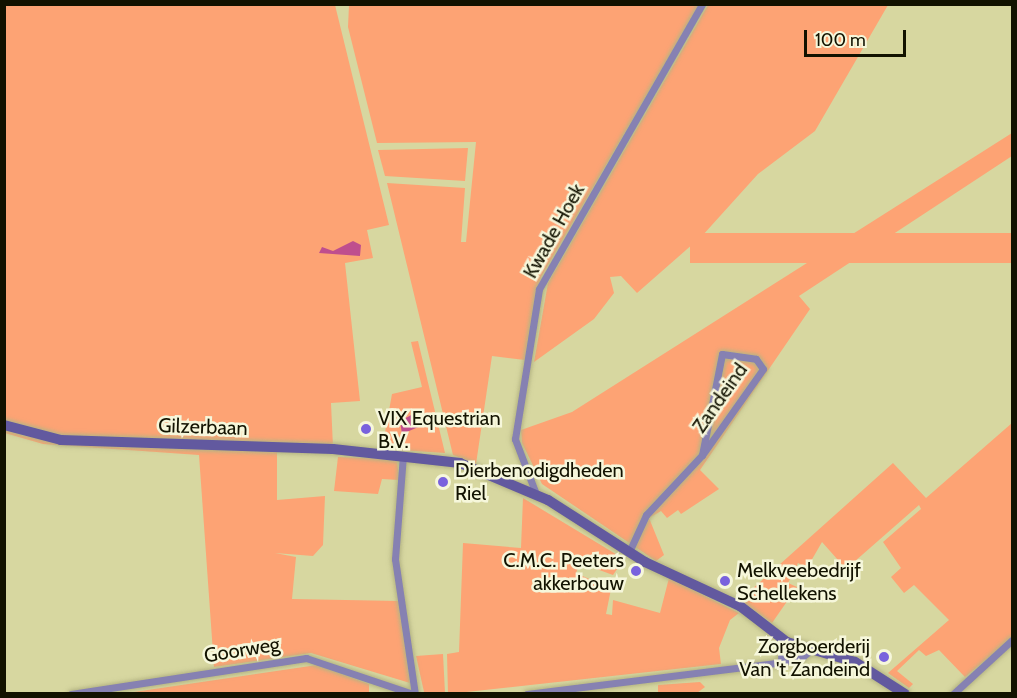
<!DOCTYPE html>
<style>
body{margin:0}
#map{position:relative;width:1017px;height:698px;overflow:hidden;background:#d7d7a0;font-family:Cabin,sans-serif}
div>[style]{position:absolute}
.green>*{inset:0;background:#fda374;transform-origin:0 0}
.water>*{inset:0;background:#bf4e8e}
.roads{filter:drop-shadow(0 0 2px #b4b483) drop-shadow(0 0 2px #b4b483)}
.street>*{height:7px;margin:-3.5px;padding:0 3.5px;transform-origin:3.5px;border-radius:3.5px;background:#8681b2}
.secondary>*{height:10px;margin:-5px;padding:0 5px;transform-origin:5px;border-radius:5px;background:#62599f}
.dots>*{width:16px;height:16px;translate:-50% -50%;box-sizing:border-box;border:3px solid #f6f7db;border-radius:50%}
span{translate:-50% -50%;white-space:nowrap;text-align:center;line-height:1.15;-webkit-text-stroke:5px #f6f7db;paint-order:stroke}
.street-label{font-size:20px;color:#121200}
.poi-label{font-size:20px;color:#121200}
.left{translate:0 -50%;text-align:left}
.right{translate:-100% -50%;text-align:right}
.frame{position:absolute;inset:0;border:6px solid #121200;pointer-events:none}
.scale{position:absolute;left:804px;top:30px;width:102px;height:27px;box-sizing:border-box;border:3px solid #121200;border-top:0;padding-left:8px;font-size:18px;line-height:21px;white-space:nowrap;color:#121200;-webkit-text-stroke:4px #f6f7db;paint-order:stroke}
</style>
<div id="map">
<div class="green">
<div style="clip-path:polygon(5px 5px,335px 5px,389px 225px,367px 230px,373px 258px,345px 263px,360px 401px,331px 403px,333px 447px,55px 436px,5px 422px)"></div>
<div style="clip-path:polygon(349px 5px,699px 5px,541px 277px,525px 360px,492px 356px,476px 464px,453px 455px,387px 183px,465px 188px,461px 242px,466px 242px,476px 142px,377px 143px,348px 27px)"></div>
<div style="clip-path:polygon(708px 5px,888px 5px,815px 131px,758px 174px,702px 236px,637px 293px,621px 276px,610px 277px,614px 293px,594px 319px,534px 362px,548px 283px)"></div>
<div style="clip-path:polygon(1012px 133px,1012px 156px,799px 296px,810px 309px,700px 470px,719px 489px,681px 514px,678px 510px,667px 518px,661px 511px,649px 518px,664px 555px,656px 561px,542px 484px,522px 443px,521px 430px,572px 412px)"></div>
<div style="clip-path:polygon(468px 148px,465px 181px,385px 176px,378px 150px)"></div>
<div style="left:1012px;top:233px;width:30px;height:322px;rotate:90deg"></div>
<div style="clip-path:polygon(418px 341px,445px 453px,382px 449px,392px 394px,422px 387px,411px 342px)"></div>
<div style="clip-path:polygon(1012px 423px,1012px 638px,965px 677px,939px 650px,926px 656px,919px 650px,897px 671px,913px 684px,909px 688px,888px 673px,949px 620px,914px 585px,904px 593px,891px 577px,901px 568px,883px 542px,921px 509px,919px 505px,846px 569px,822px 542px,807px 568px,798px 563px,788px 583px,797px 587px,772px 623px,740px 600px,893px 463px,926px 498px)"></div>
<div style="clip-path:polygon(4px 428px,24px 436px,277px 452px,277px 500px,325px 496px,323px 545px,313px 556px,275px 553px,296px 557px,292px 599px,399px 601px,410px 683px,311px 653px,214px 667px,199px 455px,43px 444px,5px 433px)"></div>
<div style="clip-path:polygon(338px 457px,397px 459px,399px 480px,382px 479px,378px 494px,334px 491px)"></div>
<div style="clip-path:polygon(523px 498px,624px 559px,613px 575px,580px 563px,576px 573px,611px 589px,606px 614px,612px 615px,613px 600px,660px 613px,669px 578px,739px 613px,730px 620px,719px 648px,721px 664px,448px 694px,447px 654px,459px 652px,463px 543px,521px 548px)"></div>
<div style="clip-path:polygon(443px 654px,445px 693px,424px 692px,416px 656px)"></div>
<div style="clip-path:polygon(317px 665px,369px 684px,369px 693px,127px 693px)"></div>
<div style="clip-path:polygon(700px 682px,705px 687px,697px 693px,658px 693px,658px 685px)"></div>
</div>
<div class="water">
<div style="clip-path:polygon(353px 241px,361px 245px,360px 256px,319px 253px,322px 247px,333px 251px)"></div>
<div style="clip-path:polygon(417px 412px,423px 415px,423px 425px,402px 434px,400px 421px)"></div>
</div>
<div class="roads">
<div class="street">
<div style="left:722px;top:354px;width:34px;rotate:8deg"></div>
<div style="left:756px;top:359px;width:12px;rotate:55deg"></div>
<div style="left:763px;top:369px;width:105px;rotate:125.3deg"></div>
<div style="left:702px;top:455px;width:103px;rotate:-78.8deg"></div>
<div style="left:403px;top:455px;width:104px;rotate:94.4deg"></div>
<div style="left:395px;top:559px;width:136px;rotate:81.6deg"></div>
<div style="left:536px;top:494px;width:59px;rotate:-110.9deg"></div>
<div style="left:515px;top:439px;width:152px;rotate:-80.9deg"></div>
<div style="left:539px;top:289px;width:328px;rotate:-60.2deg"></div>
<div style="left:629px;top:552px;width:41px;rotate:-65.3deg"></div>
<div style="left:646px;top:515px;width:82px;rotate:-47deg"></div>
<div style="left:781px;top:662px;width:23px;rotate:-88deg"></div>
<div style="left:71px;top:694px;width:238px;rotate:-8.7deg"></div>
<div style="left:306px;top:658px;width:113px;rotate:18.6deg"></div>
<div style="left:527px;top:694px;width:251px;rotate:-7.1deg"></div>
<div style="left:776px;top:663px;width:25px;rotate:-11deg"></div>
<div style="left:801px;top:658px;width:13px;rotate:-39deg"></div>
<div style="left:953px;top:694px;width:80px;rotate:-42.5deg"></div>
</div>
<div class="secondary">
<div style="left:4px;top:425px;width:59px;rotate:14.7deg"></div>
<div style="left:61px;top:440px;width:272px;rotate:1.9deg"></div>
<div style="left:333px;top:449px;width:128px;rotate:6.3deg"></div>
<div style="left:460px;top:463px;width:95px;rotate:22.8deg"></div>
<div style="left:548px;top:500px;width:115px;rotate:32.6deg"></div>
<div style="left:645px;top:562px;width:105px;rotate:24.9deg"></div>
<div style="left:740px;top:606px;width:59px;rotate:37.5deg"></div>
<div style="left:787px;top:642px;width:71px;rotate:16.4deg"></div>
<div style="left:855px;top:662px;width:59px;rotate:32.6deg"></div>
</div>
</div>
<div class="dots">
<div style="left:366px;top:429px;background:#7962dd"></div>
<div style="left:443px;top:482px;background:#7962dd"></div>
<div style="left:636px;top:571px;background:#7962dd"></div>
<div style="left:725px;top:581px;background:#7962dd"></div>
<div style="left:884px;top:657px;background:#7962dd"></div>
</div>
<div class="street-label">
<span style="left:554px;top:231px;rotate:-61deg">Kwade Hoek</span>
<span style="left:720px;top:398px;rotate:-55deg">Zandeind</span>
<span style="left:203px;top:427px;rotate:2deg">Gilzerbaan</span>
<span style="left:242px;top:650px;rotate:-9deg">Goorweg</span>
</div>
<div class="poi-label">
<span class="left" style="left:378px;top:430px">VIX Equestrian<br>B.V.</span>
<span class="left" style="left:455px;top:482px">Dierbenodigdheden<br>Riel</span>
<span class="right" style="left:624px;top:572px">C.M.C. Peeters<br>akkerbouw</span>
<span class="left" style="left:737px;top:582px">Melkveebedrijf<br>Schellekens</span>
<span class="right" style="left:870px;top:658px">Zorgboerderij<br>Van 't Zandeind</span>
</div>
<div class="frame"></div>
<div class="scale">100 m</div>
</div>
